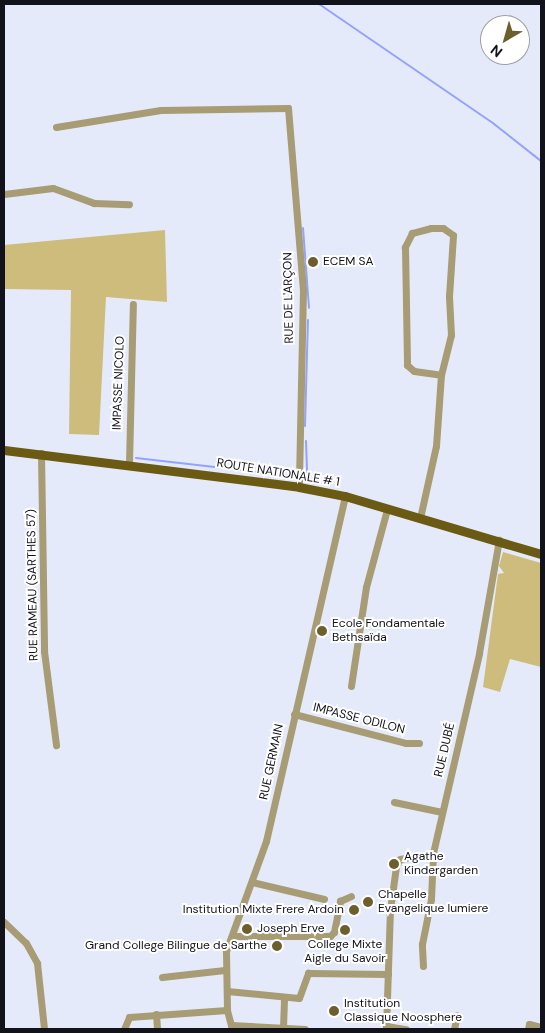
<!DOCTYPE html>
<meta charset="utf-8">
<style>
body{margin:0}
#map{position:relative;width:545px;height:1033px;overflow:hidden;background:#e5eafb;font-family:"DM Sans",sans-serif}
div>[style]{position:absolute}
.green>*{inset:0;background:#cdbc7c}
.stream>*{height:2px;margin:-1px;padding:0 1px;transform-origin:1px;border-radius:1px;background:#93a3fc}
.minor>*{height:7px;margin:-3.5px;padding:0 3.5px;transform-origin:3.5px;border-radius:3.5px;background:#a79c73}
.major>*{height:9px;margin:-4.5px;padding:0 4.5px;transform-origin:4.5px;border-radius:4.5px;background:#6b5a14}
.dots>*{width:14px;height:14px;translate:-50% -50%;box-sizing:border-box;border:2px solid #fff;border-radius:50%}
span{translate:-50% -50%;white-space:nowrap;text-align:center;line-height:1.15;-webkit-text-stroke:4px #fff;paint-order:stroke}
.poi-label{font-size:12px;color:#11121a}
.left{translate:0 -50%;text-align:left}
.right{translate:-100% -50%;text-align:right}
.street-label{font-size:12px;color:#11121a}
.frame{position:absolute;inset:0;border:5px solid #11121a;pointer-events:none}
.north{position:absolute;left:480px;top:15px;width:50px;height:50px;box-sizing:border-box;background:#fff;border:1px solid #a0a0a3;border-radius:50%;rotate:218deg;font-size:14px;font-weight:700;line-height:20px;text-align:center;color:#11121a}
.north::after{content:'';display:block;margin:auto;width:18px;height:22px;background:#6c5f2c;clip-path:polygon(50% 0,100% 100%,50% 72%,0 100%)}
</style>
<div id="map">
<div class="green">
<div style="clip-path:polygon(165px 230px,167px 302px,106px 297px,99px 435px,69px 434px,71px 290px,4px 289px,4px 245px)"></div>
<div style="clip-path:polygon(503px 552px,541px 563px,541px 667px,510px 659px,500px 692px,483px 687px,498px 574px,504px 573px,499px 566px)"></div>
</div>
<div class="stream">
<div style="left:319px;top:4px;width:212px;rotate:34.4deg"></div>
<div style="left:494px;top:124px;width:60px;rotate:38.2deg"></div>
<div style="left:303px;top:228px;width:80px;rotate:85.7deg"></div>
<div style="left:305px;top:426px;width:106px;rotate:-88.4deg"></div>
<div style="left:306px;top:441px;width:37px;rotate:88deg"></div>
<div style="left:136px;top:458px;width:88px;rotate:6.6deg"></div>
<div style="left:235px;top:469px;width:63px;rotate:7.4deg"></div>
</div>
<div class="minor">
<div style="left:56px;top:127px;width:106px;rotate:-9.2deg"></div>
<div style="left:161px;top:110px;width:127px;rotate:-0.9deg"></div>
<div style="left:288px;top:108px;width:182px;rotate:85.3deg"></div>
<div style="left:303px;top:289px;width:198px;rotate:91.2deg"></div>
<div style="left:4px;top:194px;width:49px;rotate:-7deg"></div>
<div style="left:53px;top:188px;width:44px;rotate:20.1deg"></div>
<div style="left:94px;top:203px;width:35px;rotate:2deg"></div>
<div style="left:41px;top:453px;width:198px;rotate:89.1deg"></div>
<div style="left:44px;top:651px;width:95px;rotate:82.7deg"></div>
<div style="left:129px;top:463px;width:159px;rotate:-88.6deg"></div>
<div style="left:420px;top:518px;width:74px;rotate:-77.5deg"></div>
<div style="left:436px;top:446px;width:71px;rotate:-86deg"></div>
<div style="left:441px;top:375px;width:41px;rotate:-76deg"></div>
<div style="left:451px;top:335px;width:39px;rotate:-93deg"></div>
<div style="left:449px;top:296px;width:61px;rotate:-86.2deg"></div>
<div style="left:453px;top:235px;width:12px;rotate:-145deg"></div>
<div style="left:443px;top:228px;width:12px;rotate:180deg"></div>
<div style="left:431px;top:228px;width:20px;rotate:165deg"></div>
<div style="left:412px;top:233px;width:16px;rotate:117deg"></div>
<div style="left:405px;top:247px;width:118px;rotate:89deg"></div>
<div style="left:407px;top:365px;width:9px;rotate:41deg"></div>
<div style="left:414px;top:371px;width:27px;rotate:8deg"></div>
<div style="left:351px;top:686px;width:100px;rotate:-81.4deg"></div>
<div style="left:366px;top:587px;width:81px;rotate:-74.9deg"></div>
<div style="left:294px;top:714px;width:116px;rotate:14.5deg"></div>
<div style="left:406px;top:743px;width:13px"></div>
<div style="left:394px;top:802px;width:49px;rotate:11.8deg"></div>
<div style="left:252px;top:882px;width:74px;rotate:13.3deg"></div>
<div style="left:4px;top:922px;width:30px;rotate:44deg"></div>
<div style="left:26px;top:943px;width:23px;rotate:61deg"></div>
<div style="left:37px;top:963px;width:66px;rotate:83.9deg"></div>
<div style="left:232px;top:936px;width:98px"></div>
<div style="left:330px;top:936px;width:6px;rotate:-45deg"></div>
<div style="left:334px;top:932px;width:32px;rotate:-79deg"></div>
<div style="left:340px;top:901px;width:12px;rotate:-24deg"></div>
<div style="left:423px;top:966px;width:22px;rotate:-93deg"></div>
<div style="left:422px;top:944px;width:46px;rotate:-78.7deg"></div>
<div style="left:431px;top:899px;width:46px;rotate:-87.5deg"></div>
<div style="left:433px;top:853px;width:205px;rotate:-77deg"></div>
<div style="left:479px;top:653px;width:115px;rotate:-80deg"></div>
<div style="left:162px;top:977px;width:63px;rotate:-6.3deg"></div>
<div style="left:227px;top:991px;width:72px;rotate:5.6deg"></div>
<div style="left:299px;top:998px;width:27px;rotate:-70deg"></div>
<div style="left:308px;top:973px;width:80px;rotate:0.7deg"></div>
<div style="left:156px;top:1014px;width:15px;rotate:86deg"></div>
<div style="left:231px;top:1025px;width:74px;rotate:3.1deg"></div>
<div style="left:386px;top:1026px;width:20px;rotate:9deg"></div>
<div style="left:283px;top:1028px;width:31px;rotate:-88deg"></div>
<div style="left:124px;top:1029px;width:13px;rotate:-67deg"></div>
<div style="left:129px;top:1017px;width:98px;rotate:-4.1deg"></div>
<div style="left:232px;top:1029px;width:20px;rotate:-105deg"></div>
<div style="left:227px;top:1010px;width:59px;rotate:-91deg"></div>
<div style="left:226px;top:951px;width:117px;rotate:-70deg"></div>
<div style="left:266px;top:841px;width:354px;rotate:-77.1deg"></div>
<div style="left:386px;top:1029px;width:119px;rotate:-88.1deg"></div>
<div style="left:390px;top:910px;width:44px;rotate:-82.2deg"></div>
<div style="left:396px;top:866px;width:8px;rotate:-60deg"></div>
<div style="left:400px;top:859px;width:34px;rotate:-10deg"></div>
<div style="left:454px;top:1029px;width:14px;rotate:-78deg"></div>
<div style="left:528px;top:1029px;width:5px;rotate:-79deg"></div>
<div style="left:529px;top:1024px;width:12px;rotate:14deg"></div>
</div>
<div class="major">
<div style="left:4px;top:450px;width:297px;rotate:7.1deg"></div>
<div style="left:299px;top:487px;width:47px;rotate:11.1deg"></div>
<div style="left:345px;top:496px;width:204px;rotate:16.5deg"></div>
</div>
<div class="dots">
<div style="left:313px;top:262px;background:#6c5f2c"></div>
<div style="left:322px;top:631px;background:#6c5f2c"></div>
<div style="left:394px;top:864px;background:#6c5f2c"></div>
<div style="left:368px;top:902px;background:#6c5f2c"></div>
<div style="left:354px;top:910px;background:#6c5f2c"></div>
<div style="left:247px;top:929px;background:#6c5f2c"></div>
<div style="left:345px;top:930px;background:#6c5f2c"></div>
<div style="left:277px;top:946px;background:#6c5f2c"></div>
<div style="left:334px;top:1011px;background:#6c5f2c"></div>
</div>
<div class="poi-label">
<span class="left" style="left:323px;top:262px">ECEM SA</span>
<span class="left" style="left:332px;top:631px">Ecole Fondamentale<br>Bethsaïda</span>
<span class="left" style="left:404px;top:864px">Agathe<br>Kindergarden</span>
<span class="left" style="left:378px;top:902px">Chapelle<br>Evangelique lumiere</span>
<span class="right" style="left:344px;top:910px">Institution Mixte Frere Ardoin</span>
<span class="left" style="left:257px;top:929px">Joseph Erve</span>
<span style="left:345px;top:952px">College Mixte<br>Aigle du Savoir</span>
<span class="right" style="left:267px;top:946px">Grand College Bilingue de Sarthe</span>
<span class="left" style="left:344px;top:1011px">Institution<br>Classique Noosphere</span>
</div>
<div class="street-label">
<span style="left:289px;top:298px;rotate:-91deg">RUE DE L'ARÇON</span>
<span style="left:119px;top:383px;rotate:-88deg">IMPASSE NICOLO</span>
<span style="left:278px;top:473px;rotate:9deg">ROUTE NATIONALE # 1</span>
<span style="left:33px;top:585px;rotate:-91deg">RUE RAMEAU (SARTHES 57)</span>
<span style="left:359px;top:719px;rotate:14deg">IMPASSE ODILON</span>
<span style="left:445px;top:750px;rotate:-77deg">RUE DUBÉ</span>
<span style="left:272px;top:762px;rotate:-78deg">RUE GERMAIN</span>
</div>
<div class="frame"></div>
<div class="north">N</div>
</div>
